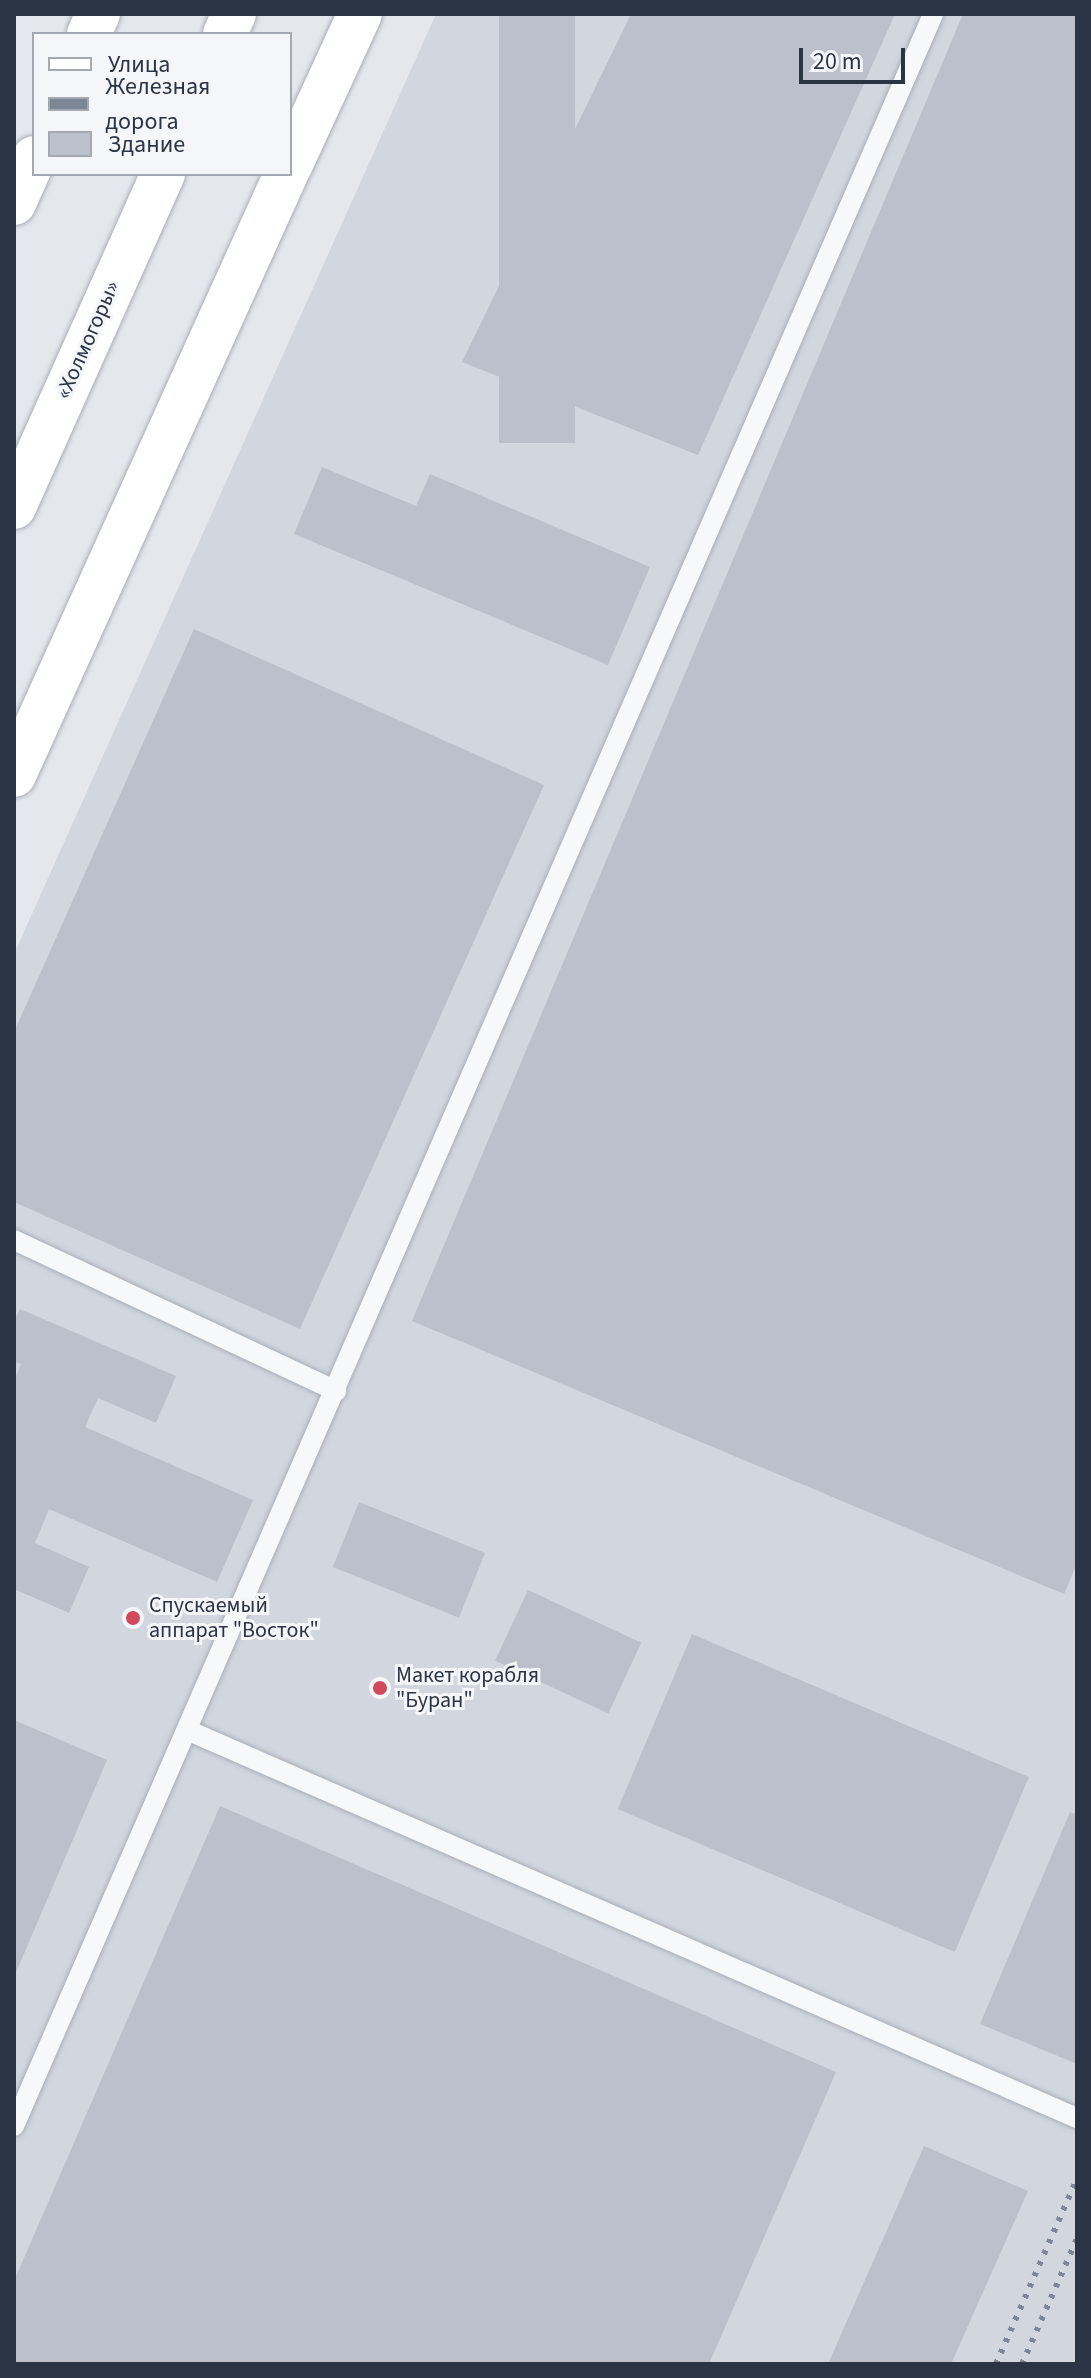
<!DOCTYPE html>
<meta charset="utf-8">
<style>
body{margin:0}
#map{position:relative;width:1091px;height:2378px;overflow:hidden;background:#e4e7ec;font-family:"Source Sans 3",sans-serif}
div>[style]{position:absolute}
.built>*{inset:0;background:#d2d6de}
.building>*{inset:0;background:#bbc0ca;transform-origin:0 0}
.roads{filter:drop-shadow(0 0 2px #a9aeb7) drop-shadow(0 0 2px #a9aeb7)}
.lane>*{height:20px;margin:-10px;padding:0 10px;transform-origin:10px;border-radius:10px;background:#f7f8fa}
.secondary>*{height:44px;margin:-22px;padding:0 22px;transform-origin:22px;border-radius:22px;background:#fff}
.highway>*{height:44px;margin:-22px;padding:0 22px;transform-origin:22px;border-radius:22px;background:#fff}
.rail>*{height:6px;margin-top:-3px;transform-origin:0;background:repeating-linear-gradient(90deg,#7d8696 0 4px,transparent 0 12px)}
.dots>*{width:22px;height:22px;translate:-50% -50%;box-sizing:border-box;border:4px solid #f4f6f9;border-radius:50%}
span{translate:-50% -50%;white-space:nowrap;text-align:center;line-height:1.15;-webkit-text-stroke:6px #f4f6f9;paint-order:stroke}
.street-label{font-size:22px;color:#2b3445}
.poi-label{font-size:22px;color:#2b3445}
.left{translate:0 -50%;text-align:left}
.frame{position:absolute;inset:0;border:16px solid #2b3445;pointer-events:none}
.legend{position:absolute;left:32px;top:32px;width:260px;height:144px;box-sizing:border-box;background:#f4f6f9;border:2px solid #a4a8b1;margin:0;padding:10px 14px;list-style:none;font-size:24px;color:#2b3445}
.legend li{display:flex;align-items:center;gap:16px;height:40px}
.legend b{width:40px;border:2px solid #a4a8b1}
.scale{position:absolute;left:799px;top:48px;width:106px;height:36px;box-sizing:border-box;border:4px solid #2b3445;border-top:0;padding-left:10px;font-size:24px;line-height:28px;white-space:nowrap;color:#2b3445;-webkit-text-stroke:6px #f4f6f9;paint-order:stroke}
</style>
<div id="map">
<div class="built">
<div style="clip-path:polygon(436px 14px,1077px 14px,1077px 2364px,14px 2364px,14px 954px)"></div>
</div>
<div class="building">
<div style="left:499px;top:14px;width:76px;height:429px"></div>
<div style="clip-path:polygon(631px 14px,895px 14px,698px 455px,462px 362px)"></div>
<div style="clip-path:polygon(963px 14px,1077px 14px,1077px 1563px,1064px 1594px,412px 1321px)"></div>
<div style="clip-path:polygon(322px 467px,416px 506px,430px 474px,650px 567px,608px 665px,294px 534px)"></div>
<div style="clip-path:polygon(194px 629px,544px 785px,300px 1329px,14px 1202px,14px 1032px)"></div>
<div style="clip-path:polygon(20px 1309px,176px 1376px,156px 1423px,98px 1398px,85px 1427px,253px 1500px,217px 1582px,49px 1509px,35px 1543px,89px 1567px,69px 1613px,14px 1589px,14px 1381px,21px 1364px,14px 1361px,14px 1321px)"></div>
<div style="left:359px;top:1502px;width:136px;height:70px;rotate:22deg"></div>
<div style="left:528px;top:1590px;width:125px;height:78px;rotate:25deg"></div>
<div style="left:692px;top:1634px;width:366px;height:190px;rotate:23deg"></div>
<div style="clip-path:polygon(14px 1720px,107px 1760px,14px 1977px)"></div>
<div style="clip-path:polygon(220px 1806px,836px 2072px,709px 2364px,14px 2364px,14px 2281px)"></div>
<div style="clip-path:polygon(1070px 1812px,1077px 1815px,1077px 2064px,980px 2024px)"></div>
<div style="clip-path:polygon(924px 2146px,1028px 2191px,951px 2364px,828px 2364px)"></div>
</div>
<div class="roads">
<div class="lane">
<div style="left:14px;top:1240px;width:356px;rotate:25.1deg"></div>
<div style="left:187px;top:1730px;width:971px;rotate:23.56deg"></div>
<div style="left:14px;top:2126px;width:2303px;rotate:-66.48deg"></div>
</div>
<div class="secondary">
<div style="left:290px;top:166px;width:167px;rotate:-65.3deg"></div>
<div style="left:14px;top:775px;width:660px;rotate:-65.65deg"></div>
</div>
<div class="highway">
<div style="left:89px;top:34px;width:22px;rotate:-66deg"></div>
<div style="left:225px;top:34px;width:22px;rotate:-66deg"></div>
<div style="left:14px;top:203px;width:49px;rotate:-66deg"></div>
<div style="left:14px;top:507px;width:365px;rotate:-65.9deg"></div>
</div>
</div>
<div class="rail">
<div style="left:996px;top:2364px;width:202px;rotate:-66.4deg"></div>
<div style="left:1022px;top:2364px;width:137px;rotate:-66.3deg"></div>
</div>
<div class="dots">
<div style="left:133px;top:1618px;background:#d1495b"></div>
<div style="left:380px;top:1688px;background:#d1495b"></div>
</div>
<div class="street-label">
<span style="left:88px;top:340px;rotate:-66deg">«Холмогоры»</span>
</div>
<div class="poi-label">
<span class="left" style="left:149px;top:1618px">Спускаемый<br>аппарат "Восток"</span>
<span class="left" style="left:396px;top:1688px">Макет корабля<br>"Буран"</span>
</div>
<div class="frame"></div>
<ul class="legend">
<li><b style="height:10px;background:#fff"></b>Улица</li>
<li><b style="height:10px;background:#7d8696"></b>Железная дорога</li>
<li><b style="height:22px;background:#bbc0ca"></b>Здание</li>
</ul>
<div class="scale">20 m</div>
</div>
